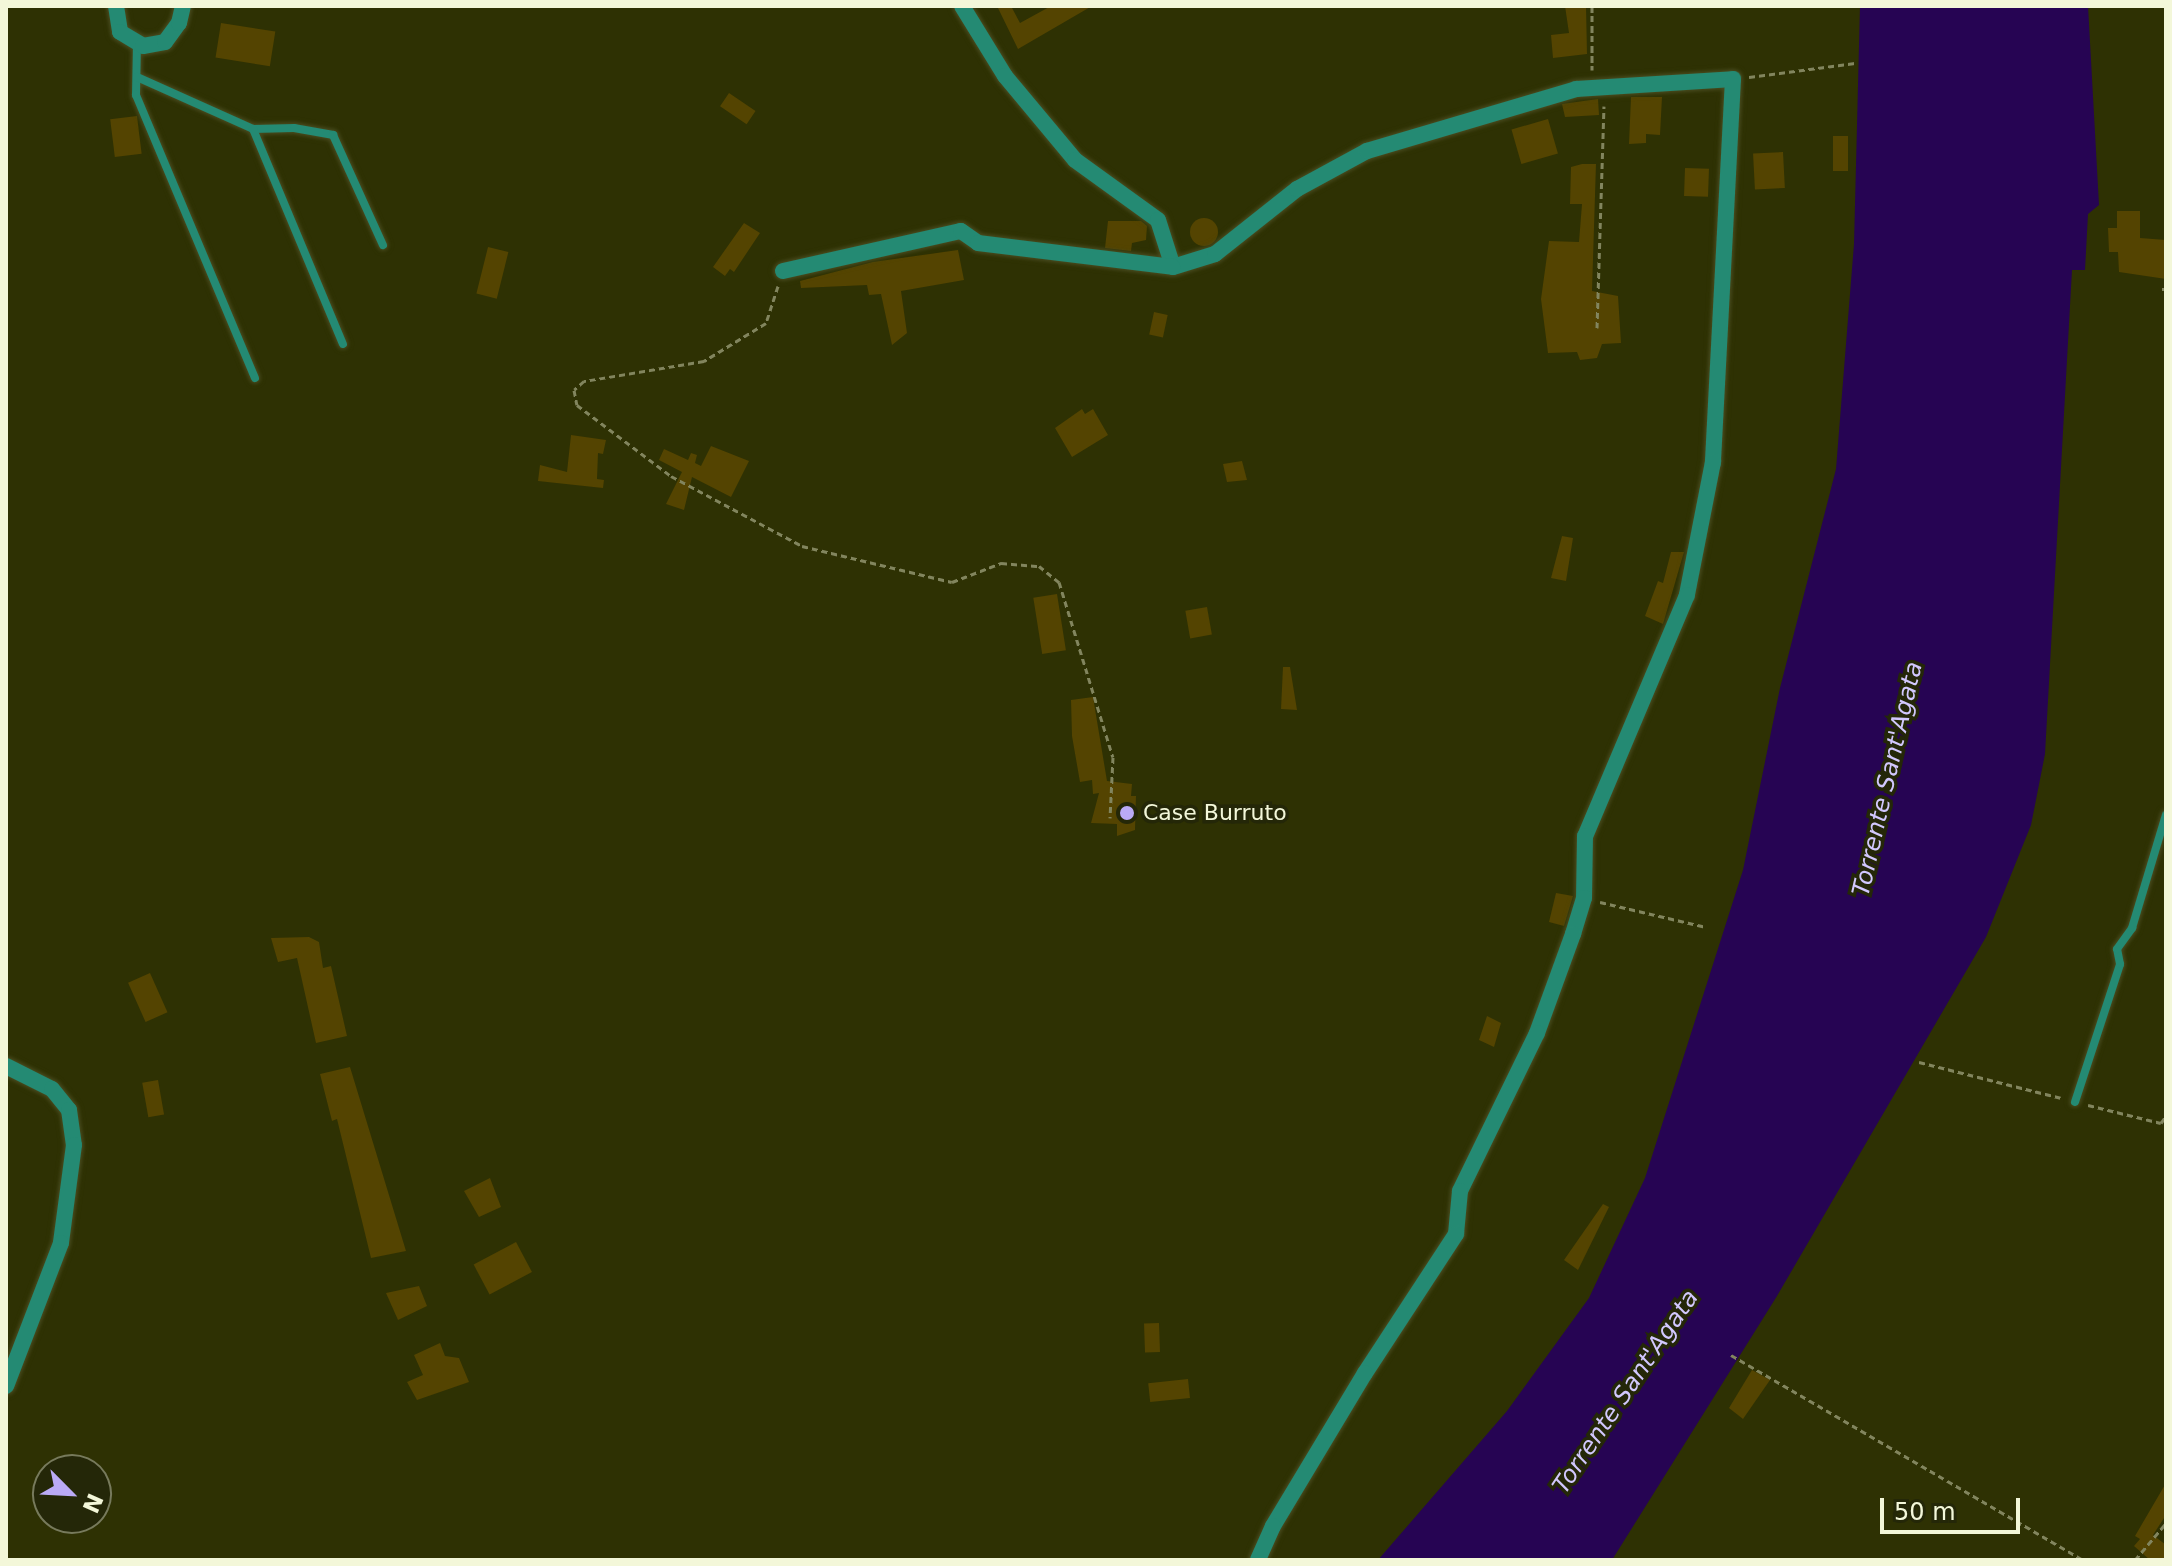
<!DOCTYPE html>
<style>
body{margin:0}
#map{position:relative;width:2172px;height:1566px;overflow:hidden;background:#2e3103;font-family:"DejaVu Sans",sans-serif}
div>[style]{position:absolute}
.water>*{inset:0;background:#260453}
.building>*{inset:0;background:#544401;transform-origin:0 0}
.round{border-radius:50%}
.path>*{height:3px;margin-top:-1.5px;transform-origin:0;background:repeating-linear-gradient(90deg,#82855e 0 6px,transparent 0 10px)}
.roads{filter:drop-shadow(0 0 2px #4a4d21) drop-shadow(0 0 2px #4a4d21)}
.service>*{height:8px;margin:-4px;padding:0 4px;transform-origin:4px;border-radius:4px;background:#248a73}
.minor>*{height:16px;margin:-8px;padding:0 8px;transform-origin:8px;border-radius:8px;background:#248a73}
.tertiary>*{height:16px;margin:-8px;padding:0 8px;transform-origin:8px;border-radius:8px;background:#248a73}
.dots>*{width:22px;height:22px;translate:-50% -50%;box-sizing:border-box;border:4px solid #242708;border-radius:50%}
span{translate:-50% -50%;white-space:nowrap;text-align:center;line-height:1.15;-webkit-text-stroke:7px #242708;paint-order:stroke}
.poi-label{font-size:22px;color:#f3f7d9}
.left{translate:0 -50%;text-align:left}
.water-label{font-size:24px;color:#d2c8fe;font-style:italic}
.frame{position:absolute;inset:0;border:8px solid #f3f7d9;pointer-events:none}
.north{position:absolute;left:32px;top:1454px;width:80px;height:80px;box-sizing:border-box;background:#242708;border:2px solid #777a5c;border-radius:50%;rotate:114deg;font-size:22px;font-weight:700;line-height:32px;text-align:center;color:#f3f7d9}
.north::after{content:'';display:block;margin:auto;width:28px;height:36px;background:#baaaf6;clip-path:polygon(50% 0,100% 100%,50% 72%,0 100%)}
.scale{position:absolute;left:1880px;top:1498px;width:140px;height:36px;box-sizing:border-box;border:4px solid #f3f7d9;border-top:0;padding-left:10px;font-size:24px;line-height:28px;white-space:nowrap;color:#f3f7d9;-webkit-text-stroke:6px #242708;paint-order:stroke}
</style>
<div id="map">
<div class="water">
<div style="clip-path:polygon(1860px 6px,2088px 6px,2099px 205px,2088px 214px,2085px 270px,2072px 270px,2045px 754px,2031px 825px,1986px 937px,1777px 1296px,1612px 1560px,1378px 1560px,1507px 1411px,1589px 1298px,1645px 1178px,1743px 870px,1780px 688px,1836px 469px,1854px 244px)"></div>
</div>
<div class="building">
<div style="clip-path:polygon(997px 6px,1011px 6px,1020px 23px,1051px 6px,1092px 6px,1018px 49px)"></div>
<div style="clip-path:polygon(1565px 6px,1586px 6px,1587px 54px,1553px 58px,1551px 35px,1569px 33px)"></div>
<div style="left:221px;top:23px;width:55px;height:35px;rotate:9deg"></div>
<div style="left:729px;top:93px;width:32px;height:16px;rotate:34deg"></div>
<div style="clip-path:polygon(1631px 97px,1662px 97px,1660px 135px,1646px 134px,1646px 143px,1629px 144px)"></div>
<div style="clip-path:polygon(1598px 99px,1599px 115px,1565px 117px,1562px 104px)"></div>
<div style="left:137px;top:116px;width:38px;height:27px;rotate:83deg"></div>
<div style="left:1548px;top:119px;width:36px;height:38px;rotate:74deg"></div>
<div style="left:1833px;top:136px;width:15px;height:35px"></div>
<div style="left:1783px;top:152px;width:36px;height:30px;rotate:87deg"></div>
<div style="clip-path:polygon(1582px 164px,1596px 164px,1592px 291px,1618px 296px,1621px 343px,1602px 344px,1597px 358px,1580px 360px,1577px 352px,1548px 353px,1541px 299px,1549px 241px,1579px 242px,1582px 204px,1570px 204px,1571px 167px)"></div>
<div style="left:1685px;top:168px;width:24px;height:28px;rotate:2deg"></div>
<div style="clip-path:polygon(2117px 211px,2140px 211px,2140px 238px,2166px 240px,2166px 279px,2119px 272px,2118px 252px,2109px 252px,2108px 228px,2117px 228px)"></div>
<div class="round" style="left:1190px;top:218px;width:28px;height:28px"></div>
<div style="clip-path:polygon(1108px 221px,1141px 221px,1147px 226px,1146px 240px,1132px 243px,1131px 251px,1105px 248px)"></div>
<div style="clip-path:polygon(744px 223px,760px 233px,734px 272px,730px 269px,725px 276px,713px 267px)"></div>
<div style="left:488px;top:247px;width:21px;height:48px;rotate:14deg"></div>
<div style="clip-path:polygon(958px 250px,964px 280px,901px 291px,907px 333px,892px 345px,881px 294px,869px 295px,867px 285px,801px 288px,800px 281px,873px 262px)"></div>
<div style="left:1154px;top:312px;width:14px;height:23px;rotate:12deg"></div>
<div style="clip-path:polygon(1082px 409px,1085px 414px,1093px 409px,1108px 435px,1072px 457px,1055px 428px)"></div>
<div style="clip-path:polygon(571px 435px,606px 440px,603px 454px,598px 453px,597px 479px,604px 480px,603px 488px,538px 481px,540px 465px,567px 472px)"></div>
<div style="clip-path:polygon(711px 446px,749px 461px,731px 497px,692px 477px,684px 510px,666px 504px,682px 472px,659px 460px,664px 449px,688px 460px,691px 453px,697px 455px,695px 463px,701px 466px)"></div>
<div style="clip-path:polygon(1242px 461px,1247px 480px,1227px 482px,1223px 464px)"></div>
<div style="clip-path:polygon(1562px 536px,1573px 538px,1566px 581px,1551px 578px)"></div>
<div style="clip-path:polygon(1671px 552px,1684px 552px,1663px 624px,1645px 616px,1658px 581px,1663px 583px)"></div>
<div style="left:1057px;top:594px;width:57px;height:24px;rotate:81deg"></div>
<div style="left:1207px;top:607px;width:28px;height:22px;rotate:80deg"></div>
<div style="clip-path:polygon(1283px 667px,1290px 667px,1297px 710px,1281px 709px)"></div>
<div style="clip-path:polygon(1093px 697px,1107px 781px,1132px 784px,1131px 796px,1136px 796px,1135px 830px,1117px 836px,1117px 824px,1091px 823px,1099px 793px,1093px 794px,1092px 780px,1080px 782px,1072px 736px,1071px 700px)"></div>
<div style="clip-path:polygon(1556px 893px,1573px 896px,1564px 926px,1549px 922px)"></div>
<div style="clip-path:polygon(309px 937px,319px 942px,323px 968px,331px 966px,347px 1036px,316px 1043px,297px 958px,278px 962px,271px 938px)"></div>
<div style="left:150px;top:973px;width:43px;height:24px;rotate:66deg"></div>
<div style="clip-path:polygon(1487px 1016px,1501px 1023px,1494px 1047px,1479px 1040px)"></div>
<div style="clip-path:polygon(350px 1067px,406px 1251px,371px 1258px,337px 1119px,332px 1121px,320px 1074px)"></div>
<div style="left:158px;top:1080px;width:35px;height:16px;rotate:80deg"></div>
<div style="clip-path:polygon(490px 1178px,501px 1207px,479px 1217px,464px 1191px)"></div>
<div style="clip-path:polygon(1603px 1204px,1609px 1207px,1578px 1270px,1564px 1260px)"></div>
<div style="left:516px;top:1242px;width:34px;height:48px;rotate:62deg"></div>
<div style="clip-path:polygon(419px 1286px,427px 1306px,398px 1320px,386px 1293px)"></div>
<div style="left:1159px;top:1323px;width:29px;height:15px;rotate:88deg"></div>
<div style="clip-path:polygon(440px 1343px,445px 1356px,459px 1358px,469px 1382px,417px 1400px,407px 1382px,423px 1375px,414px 1355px)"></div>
<div style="clip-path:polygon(1752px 1370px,1770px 1380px,1743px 1419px,1729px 1408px)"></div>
<div style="left:1188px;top:1379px;width:19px;height:40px;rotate:84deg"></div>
<div style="clip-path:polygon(2166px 1483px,2166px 1515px,2153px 1535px,2166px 1545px,2166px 1560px,2150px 1560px,2134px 1546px,2140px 1539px,2135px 1536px)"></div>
</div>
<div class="path">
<div style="left:1592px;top:6px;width:64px;rotate:90deg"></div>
<div style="left:1749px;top:77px;width:107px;rotate:-7.5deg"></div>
<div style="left:778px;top:286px;width:39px;rotate:108deg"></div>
<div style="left:766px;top:323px;width:73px;rotate:148.5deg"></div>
<div style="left:704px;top:361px;width:122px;rotate:170.5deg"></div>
<div style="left:584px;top:381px;width:13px;rotate:138deg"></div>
<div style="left:574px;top:390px;width:15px;rotate:79deg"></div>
<div style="left:577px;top:405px;width:118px;rotate:37.1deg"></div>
<div style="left:671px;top:476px;width:149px;rotate:28.1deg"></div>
<div style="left:802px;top:546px;width:154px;rotate:13.5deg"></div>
<div style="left:952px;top:582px;width:53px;rotate:-21.2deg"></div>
<div style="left:1001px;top:563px;width:38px;rotate:5deg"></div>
<div style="left:1039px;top:566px;width:26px;rotate:39deg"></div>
<div style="left:1059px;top:582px;width:183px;rotate:72.9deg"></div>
<div style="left:1113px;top:757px;width:61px;rotate:92.8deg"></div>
<div style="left:2162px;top:289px;width:4px"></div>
<div style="left:1597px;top:328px;width:222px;rotate:-88.2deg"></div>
<div style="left:1600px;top:902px;width:109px;rotate:13.3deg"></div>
<div style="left:1919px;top:1062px;width:146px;rotate:14.2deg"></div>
<div style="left:2088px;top:1105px;width:75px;rotate:13.9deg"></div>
<div style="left:2161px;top:1123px;width:9px;rotate:-54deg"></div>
<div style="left:1731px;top:1355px;width:407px;rotate:30.2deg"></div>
<div style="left:2135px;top:1560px;width:48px;rotate:-50deg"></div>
</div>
<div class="roads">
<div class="service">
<div style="left:137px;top:43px;width:52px;rotate:91.1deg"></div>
<div style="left:136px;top:95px;width:307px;rotate:67.2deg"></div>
<div style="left:137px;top:77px;width:127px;rotate:24.1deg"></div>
<div style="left:253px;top:129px;width:41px;rotate:-1.4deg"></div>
<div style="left:294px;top:128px;width:40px;rotate:10deg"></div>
<div style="left:333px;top:135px;width:121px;rotate:65.6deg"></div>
<div style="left:253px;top:129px;width:233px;rotate:67.3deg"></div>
<div style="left:2075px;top:1102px;width:145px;rotate:-71.9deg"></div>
<div style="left:2120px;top:964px;width:15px;rotate:-101deg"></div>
<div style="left:2117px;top:949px;width:26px;rotate:-54deg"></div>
<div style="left:2132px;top:928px;width:118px;rotate:-73.3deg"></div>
</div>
<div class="minor">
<div style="left:962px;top:6px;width:82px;rotate:58.4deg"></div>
<div style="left:1005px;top:76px;width:109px;rotate:50.2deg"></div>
<div style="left:1075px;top:160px;width:102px;rotate:35.9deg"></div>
<div style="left:1158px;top:220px;width:49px;rotate:72.3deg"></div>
<div style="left:1173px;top:267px;width:44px;rotate:-17.2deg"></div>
<div style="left:1215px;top:254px;width:105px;rotate:-38.4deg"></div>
<div style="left:1297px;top:189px;width:80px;rotate:-28.5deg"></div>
<div style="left:1367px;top:151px;width:218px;rotate:-16.5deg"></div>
<div style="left:1576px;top:89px;width:157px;rotate:-3.6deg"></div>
<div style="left:1733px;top:79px;width:384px;rotate:93deg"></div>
<div style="left:1713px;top:462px;width:136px;rotate:101.1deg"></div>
<div style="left:1687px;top:595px;width:262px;rotate:112.9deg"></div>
<div style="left:1585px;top:836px;width:62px;rotate:90.9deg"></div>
<div style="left:1584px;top:898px;width:38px;rotate:107deg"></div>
<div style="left:1573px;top:934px;width:105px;rotate:110deg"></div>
<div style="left:1537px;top:1033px;width:176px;rotate:116deg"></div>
<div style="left:1460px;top:1191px;width:43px;rotate:95.3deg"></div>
<div style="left:1456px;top:1234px;width:166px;rotate:123.2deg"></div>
<div style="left:1365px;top:1373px;width:179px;rotate:121deg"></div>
<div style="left:1273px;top:1526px;width:37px;rotate:114deg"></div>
<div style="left:783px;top:271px;width:182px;rotate:-12.7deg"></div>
<div style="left:961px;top:231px;width:21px;rotate:35deg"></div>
<div style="left:978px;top:243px;width:196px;rotate:7deg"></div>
<div style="left:6px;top:1066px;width:51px;rotate:26.6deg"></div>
<div style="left:52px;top:1089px;width:27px;rotate:51deg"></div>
<div style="left:69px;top:1110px;width:35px;rotate:82deg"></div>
<div style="left:74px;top:1145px;width:99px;rotate:97.6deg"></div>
<div style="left:61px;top:1243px;width:153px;rotate:111deg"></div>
</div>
<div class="tertiary">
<div style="left:116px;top:6px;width:26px;rotate:81deg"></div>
<div style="left:120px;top:32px;width:27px;rotate:31deg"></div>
<div style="left:143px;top:46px;width:22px;rotate:-10deg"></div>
<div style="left:165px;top:42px;width:24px;rotate:-54deg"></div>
<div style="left:179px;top:23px;width:17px;rotate:-77deg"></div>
</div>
</div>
<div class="dots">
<div style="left:1127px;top:813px;background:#baaaf6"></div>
</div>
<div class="poi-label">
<span class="left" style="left:1143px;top:813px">Case Burruto</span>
</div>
<div class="water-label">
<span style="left:1888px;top:779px;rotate:-77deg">Torrente Sant'Agata</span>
<span style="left:1626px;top:1392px;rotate:-56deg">Torrente Sant'Agata</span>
</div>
<div class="frame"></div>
<div class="north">N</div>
<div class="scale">50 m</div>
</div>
